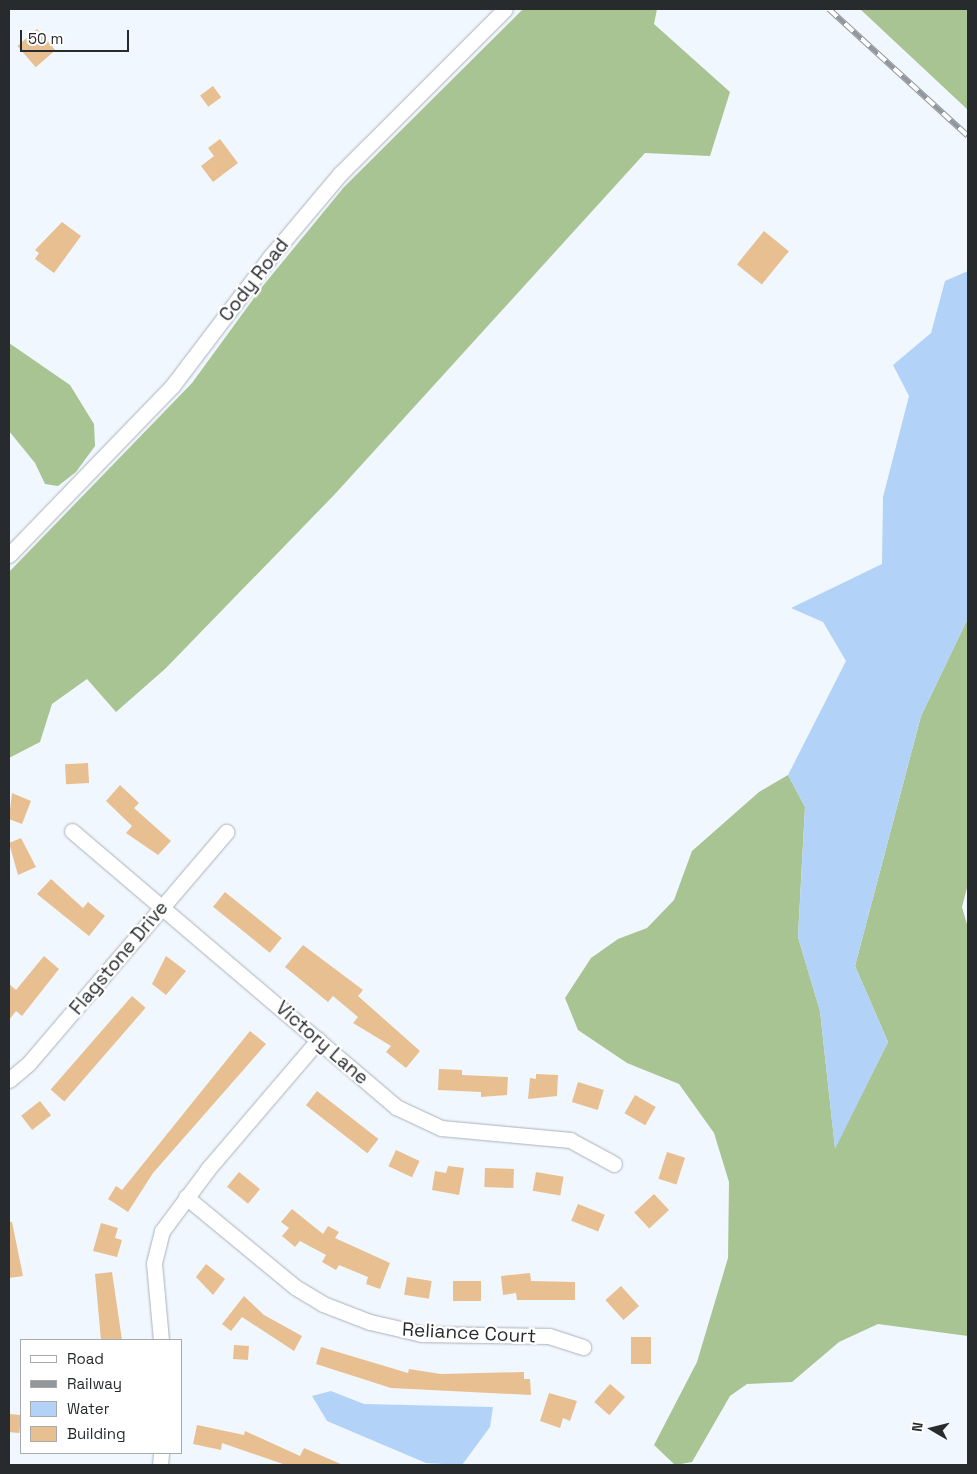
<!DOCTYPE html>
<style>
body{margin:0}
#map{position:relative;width:977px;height:1474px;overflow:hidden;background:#f1f7fe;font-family:"Space Grotesk",sans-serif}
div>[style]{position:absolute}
.forest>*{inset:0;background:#a7c492}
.water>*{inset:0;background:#b3d2f7}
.building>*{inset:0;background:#e8bf91;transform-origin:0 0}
.roads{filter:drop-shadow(0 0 1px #aab1b9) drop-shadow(0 0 1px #aab1b9)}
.minor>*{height:15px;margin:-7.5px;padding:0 7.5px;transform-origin:7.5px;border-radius:7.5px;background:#fff}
.rail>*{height:5.5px;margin-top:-2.75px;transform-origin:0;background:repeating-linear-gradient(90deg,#fff 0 11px,#92979c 0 22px);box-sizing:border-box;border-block:1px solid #92979c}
span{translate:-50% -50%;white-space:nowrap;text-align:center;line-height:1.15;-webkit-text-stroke:4.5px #fff;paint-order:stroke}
.street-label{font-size:19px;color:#282b2e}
.frame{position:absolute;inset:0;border:10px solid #282b2e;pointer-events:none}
.legend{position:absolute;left:20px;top:1339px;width:162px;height:115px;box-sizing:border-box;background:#fff;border:1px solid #a9aaab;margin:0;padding:6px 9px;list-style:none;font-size:15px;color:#282b2e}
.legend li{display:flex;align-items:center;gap:10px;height:25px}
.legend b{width:25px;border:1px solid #a9aaab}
.north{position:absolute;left:907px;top:1404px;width:50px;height:50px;-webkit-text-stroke:4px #fff;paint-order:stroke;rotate:278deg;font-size:14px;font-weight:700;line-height:20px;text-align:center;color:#282b2e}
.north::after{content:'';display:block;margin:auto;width:18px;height:22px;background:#282b2e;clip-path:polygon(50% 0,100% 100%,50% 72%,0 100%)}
.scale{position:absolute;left:20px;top:30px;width:109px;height:22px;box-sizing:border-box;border:2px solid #282b2e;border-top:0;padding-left:6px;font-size:15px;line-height:18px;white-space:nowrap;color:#282b2e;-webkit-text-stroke:4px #fff;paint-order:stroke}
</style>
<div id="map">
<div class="forest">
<div style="clip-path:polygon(523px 9px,657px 9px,654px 24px,730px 92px,710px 156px,645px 153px,335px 494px,165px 669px,116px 712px,87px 679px,52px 704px,40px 742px,9px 758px,9px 572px,192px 383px,262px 287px,344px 187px)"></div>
<div style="clip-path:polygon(860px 9px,968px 9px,968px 110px)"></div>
<div style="clip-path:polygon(9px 343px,70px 385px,94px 424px,95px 446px,76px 472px,58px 486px,45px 484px,35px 463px,9px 431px)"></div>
<div style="clip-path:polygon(968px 618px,968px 884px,962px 907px,968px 928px,968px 1336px,878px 1324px,839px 1342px,792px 1382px,747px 1384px,730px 1396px,692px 1462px,675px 1465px,654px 1445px,697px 1362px,728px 1258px,729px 1182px,714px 1133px,679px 1084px,627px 1063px,578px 1030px,565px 998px,591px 958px,618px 939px,647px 928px,674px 900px,692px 851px,759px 792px,788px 775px,805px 807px,798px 937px,820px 1011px,835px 1148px,888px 1042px,855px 966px,921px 716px)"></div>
</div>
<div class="water">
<div style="clip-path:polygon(968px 271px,968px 618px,921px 716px,855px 966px,888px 1042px,835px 1149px,820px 1011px,798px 937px,805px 807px,788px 775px,846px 661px,823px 622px,791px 608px,882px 564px,883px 497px,909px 396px,893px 365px,931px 333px,945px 281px)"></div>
<div style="clip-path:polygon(331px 1391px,364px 1404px,493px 1407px,490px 1427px,462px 1465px,426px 1463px,327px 1421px,312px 1396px)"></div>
</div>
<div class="building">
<div style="left:37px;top:29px;width:28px;height:26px;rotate:49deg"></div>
<div style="left:213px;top:86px;width:14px;height:16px;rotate:54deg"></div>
<div style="clip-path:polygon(220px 139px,238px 163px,213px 182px,201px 166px,214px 156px,208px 148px)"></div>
<div style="clip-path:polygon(62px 222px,81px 236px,54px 273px,35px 259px,39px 253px,35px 250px)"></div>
<div style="left:764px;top:231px;width:32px;height:43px;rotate:39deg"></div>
<div style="left:88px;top:763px;width:20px;height:23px;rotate:87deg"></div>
<div style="clip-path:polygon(120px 785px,139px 803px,134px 808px,171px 841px,158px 855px,126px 833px,132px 826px,106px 801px)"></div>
<div style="clip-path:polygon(12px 793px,31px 801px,22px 824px,9px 819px)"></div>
<div style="clip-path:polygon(21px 838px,36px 867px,18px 875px,9px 843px)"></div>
<div style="clip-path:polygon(51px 879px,83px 908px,88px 902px,105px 916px,89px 936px,37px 894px)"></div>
<div style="left:225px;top:892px;width:73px;height:19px;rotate:39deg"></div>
<div style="clip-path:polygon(303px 945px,363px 990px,358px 996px,420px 1051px,406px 1068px,386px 1052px,391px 1046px,353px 1023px,358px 1017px,333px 996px,328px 1002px,285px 967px)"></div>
<div style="clip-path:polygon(44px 956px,59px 969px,22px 1016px,16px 1011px,9px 1020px,9px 984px,16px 990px)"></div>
<div style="clip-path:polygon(166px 956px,186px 971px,166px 995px,152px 984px)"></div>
<div style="left:132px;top:996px;width:18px;height:124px;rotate:41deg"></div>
<div style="clip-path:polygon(250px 1031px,266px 1044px,153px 1173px,128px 1212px,108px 1199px,116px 1186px,122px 1190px)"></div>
<div style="clip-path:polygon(439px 1069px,462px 1070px,462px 1075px,508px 1077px,507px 1095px,481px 1097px,481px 1092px,438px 1090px)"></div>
<div style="clip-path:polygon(536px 1074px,558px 1075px,557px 1096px,528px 1099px,530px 1078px,536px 1079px)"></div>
<div style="left:578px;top:1082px;width:27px;height:21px;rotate:17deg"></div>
<div style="left:317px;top:1091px;width:78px;height:18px;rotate:38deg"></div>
<div style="left:635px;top:1095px;width:24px;height:21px;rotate:30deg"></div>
<div style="left:40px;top:1101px;width:18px;height:24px;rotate:52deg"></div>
<div style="left:396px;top:1150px;width:26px;height:18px;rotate:25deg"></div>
<div style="left:667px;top:1152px;width:19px;height:28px;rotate:18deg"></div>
<div style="clip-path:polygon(448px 1166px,464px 1168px,459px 1195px,432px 1190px,435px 1171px,446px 1173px)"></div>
<div style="left:485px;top:1168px;width:29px;height:19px;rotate:2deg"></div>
<div style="left:239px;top:1172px;width:27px;height:19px;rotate:39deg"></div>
<div style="left:536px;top:1172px;width:28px;height:19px;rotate:10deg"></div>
<div style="left:654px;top:1194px;width:22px;height:27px;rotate:47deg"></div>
<div style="left:578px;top:1204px;width:29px;height:18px;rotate:22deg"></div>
<div style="clip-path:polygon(292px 1209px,323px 1234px,328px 1226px,339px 1232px,335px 1238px,390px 1263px,380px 1289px,366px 1284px,368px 1277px,339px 1265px,336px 1270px,322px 1262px,326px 1255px,300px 1241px,295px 1247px,282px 1236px,289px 1228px,281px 1222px)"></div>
<div style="clip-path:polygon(9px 1222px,12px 1222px,23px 1276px,9px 1278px)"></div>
<div style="clip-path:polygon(101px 1223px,118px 1228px,115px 1238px,122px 1240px,117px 1257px,93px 1251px)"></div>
<div style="clip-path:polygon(206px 1264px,225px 1279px,213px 1295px,196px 1277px)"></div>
<div style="clip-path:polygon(112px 1272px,122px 1340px,101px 1340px,95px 1274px)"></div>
<div style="clip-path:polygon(530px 1273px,531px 1281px,575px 1282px,575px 1300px,517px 1300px,516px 1293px,503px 1295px,501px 1276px)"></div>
<div style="left:407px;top:1277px;width:25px;height:18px;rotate:9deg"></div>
<div style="left:453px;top:1281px;width:28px;height:20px"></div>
<div style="left:621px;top:1286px;width:27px;height:21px;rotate:48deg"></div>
<div style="clip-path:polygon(244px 1296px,264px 1315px,302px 1336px,294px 1351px,242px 1317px,231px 1331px,222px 1324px)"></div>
<div style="left:631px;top:1337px;width:20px;height:27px"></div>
<div style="left:234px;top:1345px;width:15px;height:14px;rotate:4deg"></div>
<div style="clip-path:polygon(321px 1347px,408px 1373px,409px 1369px,441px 1374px,524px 1372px,524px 1379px,530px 1379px,531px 1395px,391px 1388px,316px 1364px)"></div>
<div style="left:610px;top:1384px;width:20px;height:24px;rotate:41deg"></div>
<div style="clip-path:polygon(549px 1393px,577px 1401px,570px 1421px,563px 1418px,560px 1428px,540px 1421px)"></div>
<div style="left:9px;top:1414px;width:12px;height:18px;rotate:5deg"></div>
<div style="clip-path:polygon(197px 1425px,244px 1435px,245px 1431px,300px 1456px,304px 1448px,343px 1465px,286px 1465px,222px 1443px,221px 1450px,193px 1444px)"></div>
</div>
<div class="roads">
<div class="minor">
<div style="left:9px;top:555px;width:236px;rotate:-46deg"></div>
<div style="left:173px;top:385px;width:161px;rotate:-52.8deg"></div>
<div style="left:270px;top:257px;width:109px;rotate:-49.9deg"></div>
<div style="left:340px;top:174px;width:233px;rotate:-45deg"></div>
<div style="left:72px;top:831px;width:426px;rotate:40.4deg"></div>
<div style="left:396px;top:1107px;width:50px;rotate:25deg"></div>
<div style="left:441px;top:1128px;width:130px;rotate:5.3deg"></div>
<div style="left:570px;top:1140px;width:50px;rotate:28.6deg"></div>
<div style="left:9px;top:1080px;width:26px;rotate:-40deg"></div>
<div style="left:29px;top:1063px;width:304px;rotate:-49.5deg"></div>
<div style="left:186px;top:1197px;width:141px;rotate:39.5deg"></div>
<div style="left:295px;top:1287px;width:33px;rotate:31deg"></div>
<div style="left:323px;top:1304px;width:50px;rotate:21deg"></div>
<div style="left:370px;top:1322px;width:53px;rotate:13deg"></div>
<div style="left:422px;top:1334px;width:127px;rotate:0.9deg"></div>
<div style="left:549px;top:1336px;width:36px;rotate:18deg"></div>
<div style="left:161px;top:1340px;width:77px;rotate:-95.2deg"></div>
<div style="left:154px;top:1263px;width:33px;rotate:-76deg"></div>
<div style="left:162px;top:1231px;width:77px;rotate:-53.4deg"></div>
<div style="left:208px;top:1169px;width:170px;rotate:-49.5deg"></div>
<div style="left:160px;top:1465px;width:12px;rotate:-85deg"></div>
</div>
</div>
<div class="rail">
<div style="left:829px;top:9px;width:188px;rotate:42.4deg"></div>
</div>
<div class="street-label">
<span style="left:254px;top:280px;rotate:-52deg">Cody Road</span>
<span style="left:119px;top:958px;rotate:-50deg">Flagstone Drive</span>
<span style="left:322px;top:1043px;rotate:41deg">Victory Lane</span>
<span style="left:469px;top:1333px;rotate:3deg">Reliance Court</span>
</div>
<div class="frame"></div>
<ul class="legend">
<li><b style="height:6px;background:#fff"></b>Road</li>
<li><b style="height:6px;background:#92979c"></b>Railway</li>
<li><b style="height:14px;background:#b3d2f7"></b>Water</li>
<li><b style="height:14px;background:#e8bf91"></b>Building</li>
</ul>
<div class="north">N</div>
<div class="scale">50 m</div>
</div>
